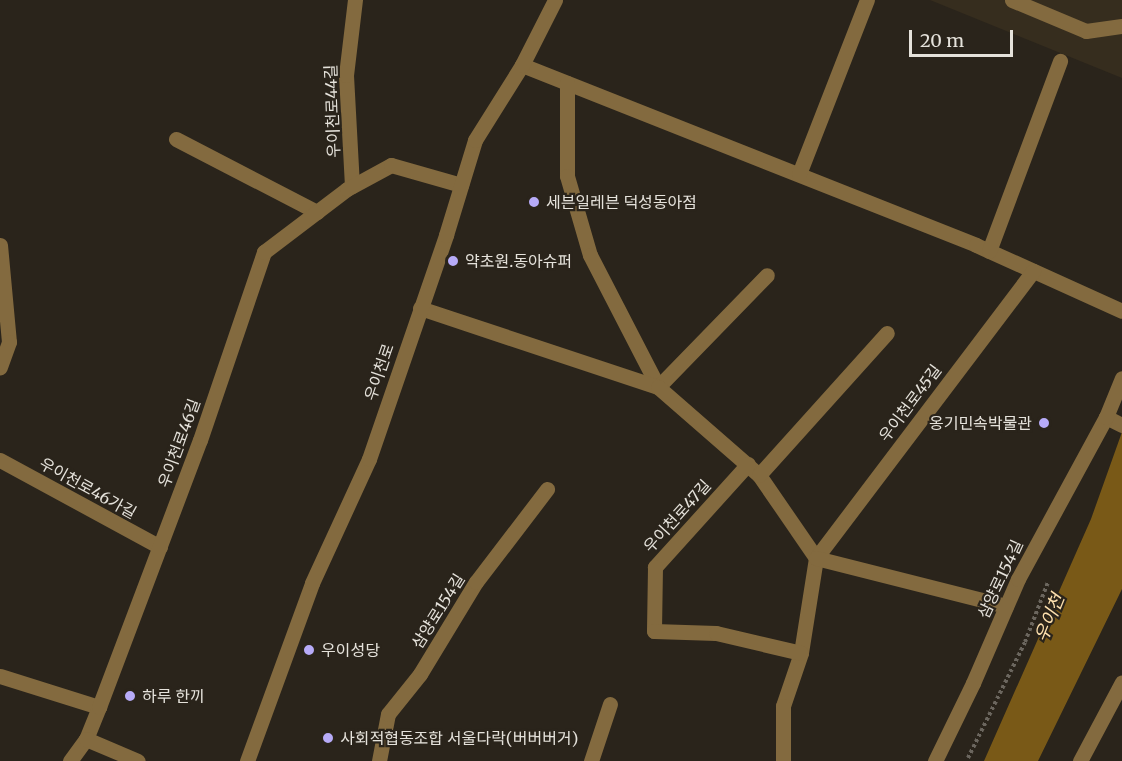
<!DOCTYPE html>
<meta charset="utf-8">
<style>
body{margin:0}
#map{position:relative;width:1122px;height:761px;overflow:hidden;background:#2a241b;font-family:Merriweather,"Noto Sans KR",serif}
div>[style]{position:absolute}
.built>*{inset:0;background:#362d1e}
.water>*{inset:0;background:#795917}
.path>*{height:4px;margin-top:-2px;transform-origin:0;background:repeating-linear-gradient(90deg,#6b665e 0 3px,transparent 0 6px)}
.minor>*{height:15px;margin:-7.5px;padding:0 7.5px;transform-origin:7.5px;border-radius:7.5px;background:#836a3f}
.dots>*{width:16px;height:16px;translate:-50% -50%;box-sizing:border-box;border:3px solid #2a241b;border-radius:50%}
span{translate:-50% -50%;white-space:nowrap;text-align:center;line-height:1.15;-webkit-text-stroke:4.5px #2a241b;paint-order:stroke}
.street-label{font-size:16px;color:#e5e2db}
.poi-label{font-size:16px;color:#e5e2db}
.left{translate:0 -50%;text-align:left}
.right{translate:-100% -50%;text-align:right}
.water-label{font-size:18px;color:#fde0ae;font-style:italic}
.scale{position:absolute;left:909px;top:30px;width:104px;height:27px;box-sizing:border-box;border:3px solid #e5e2db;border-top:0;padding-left:8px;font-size:18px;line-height:21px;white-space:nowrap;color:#e5e2db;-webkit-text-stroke:4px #2a241b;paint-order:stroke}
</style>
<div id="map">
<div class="built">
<div style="clip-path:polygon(930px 0,1122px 0,1122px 78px)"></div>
</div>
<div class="water">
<div style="clip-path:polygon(1122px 432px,1122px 589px,1038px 761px,984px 761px,1091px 519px)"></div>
</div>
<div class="path">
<div style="left:968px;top:758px;width:129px;rotate:-63.8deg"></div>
<div style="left:1025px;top:642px;width:64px;rotate:-69deg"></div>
</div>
<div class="minor">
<div style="left:1012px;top:0;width:80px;rotate:22.7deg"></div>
<div style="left:1086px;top:31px;width:36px;rotate:-8deg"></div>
<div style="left:522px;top:65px;width:488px;rotate:21.6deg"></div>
<div style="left:976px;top:245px;width:160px;rotate:24.3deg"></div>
<div style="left:567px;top:83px;width:93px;rotate:90deg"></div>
<div style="left:567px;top:176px;width:82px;rotate:73.8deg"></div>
<div style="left:590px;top:255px;width:148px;rotate:62.7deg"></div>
<div style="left:658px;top:387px;width:156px;rotate:-45.8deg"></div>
<div style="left:176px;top:139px;width:159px;rotate:27.4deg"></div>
<div style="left:799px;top:174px;width:187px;rotate:-68.7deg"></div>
<div style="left:352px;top:186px;width:111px;rotate:-93.1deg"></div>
<div style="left:346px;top:75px;width:76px;rotate:-83.2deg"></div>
<div style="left:0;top:245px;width:97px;rotate:84.7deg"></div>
<div style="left:9px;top:342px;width:27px;rotate:110deg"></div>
<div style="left:989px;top:251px;width:203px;rotate:-69.5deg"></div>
<div style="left:420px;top:308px;width:251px;rotate:18.4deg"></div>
<div style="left:658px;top:387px;width:134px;rotate:41.1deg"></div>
<div style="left:759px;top:475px;width:101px;rotate:55.5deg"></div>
<div style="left:816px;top:558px;width:96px;rotate:99deg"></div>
<div style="left:801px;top:653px;width:56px;rotate:108.8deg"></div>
<div style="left:783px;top:706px;width:55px;rotate:90deg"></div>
<div style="left:1106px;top:417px;width:18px;rotate:27deg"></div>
<div style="left:0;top:460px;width:182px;rotate:28.5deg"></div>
<div style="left:748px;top:464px;width:139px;rotate:132.1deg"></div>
<div style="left:655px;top:567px;width:64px;rotate:90.9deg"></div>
<div style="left:654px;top:631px;width:62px;rotate:1.8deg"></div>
<div style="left:716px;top:633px;width:87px;rotate:13.2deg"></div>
<div style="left:759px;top:475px;width:191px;rotate:-48deg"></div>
<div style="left:816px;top:558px;width:360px;rotate:-52.9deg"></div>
<div style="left:816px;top:558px;width:196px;rotate:14.2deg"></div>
<div style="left:0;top:676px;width:104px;rotate:17.4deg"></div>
<div style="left:99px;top:707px;width:35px;rotate:112deg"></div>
<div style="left:99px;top:707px;width:285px;rotate:-69.3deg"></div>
<div style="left:200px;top:440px;width:199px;rotate:-71.2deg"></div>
<div style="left:264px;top:252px;width:104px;rotate:-37.2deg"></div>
<div style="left:347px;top:189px;width:50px;rotate:-28.6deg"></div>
<div style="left:391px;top:165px;width:73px;rotate:15.9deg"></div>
<div style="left:70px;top:761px;width:27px;rotate:-54deg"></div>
<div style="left:86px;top:739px;width:56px;rotate:22.9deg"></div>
<div style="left:247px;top:761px;width:189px;rotate:-69.9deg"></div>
<div style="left:312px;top:583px;width:136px;rotate:-65.3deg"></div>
<div style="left:369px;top:459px;width:237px;rotate:-71deg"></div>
<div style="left:446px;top:235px;width:99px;rotate:-73deg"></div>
<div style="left:475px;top:140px;width:89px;rotate:-57.9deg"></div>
<div style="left:522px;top:65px;width:73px;rotate:-63.1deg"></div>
<div style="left:379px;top:761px;width:48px;rotate:-79.2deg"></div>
<div style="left:388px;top:714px;width:51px;rotate:-51.3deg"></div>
<div style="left:420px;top:674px;width:108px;rotate:-58.7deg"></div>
<div style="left:476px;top:582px;width:117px;rotate:-52.6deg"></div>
<div style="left:591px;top:761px;width:60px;rotate:-71.6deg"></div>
<div style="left:935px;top:761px;width:87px;rotate:-64deg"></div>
<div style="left:973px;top:683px;width:113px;rotate:-66.6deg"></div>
<div style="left:1018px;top:579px;width:184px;rotate:-61.5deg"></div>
<div style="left:1106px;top:417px;width:42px;rotate:-67.7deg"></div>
<div style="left:1080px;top:761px;width:89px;rotate:-62deg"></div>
</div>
<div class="dots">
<div style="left:534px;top:202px;background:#b7abf8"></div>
<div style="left:453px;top:261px;background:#b7abf8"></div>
<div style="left:1044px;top:423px;background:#b7abf8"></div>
<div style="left:309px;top:650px;background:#b7abf8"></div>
<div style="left:130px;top:696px;background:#b7abf8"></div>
<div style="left:328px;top:738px;background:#b7abf8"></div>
</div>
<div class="street-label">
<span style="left:332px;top:111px;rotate:-92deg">우이천로44길</span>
<span style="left:379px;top:372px;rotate:-71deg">우이천로</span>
<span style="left:910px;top:403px;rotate:-53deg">우이천로45길</span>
<span style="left:179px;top:443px;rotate:-70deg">우이천로46길</span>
<span style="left:88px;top:488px;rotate:29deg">우이천로46가길</span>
<span style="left:677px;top:516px;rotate:-48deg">우이천로47길</span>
<span style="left:1000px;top:579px;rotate:-65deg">삼양로154길</span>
<span style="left:438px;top:611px;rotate:-58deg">삼양로154길</span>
</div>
<div class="poi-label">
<span class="left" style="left:546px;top:202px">세븐일레븐 덕성동아점</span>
<span class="left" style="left:465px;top:261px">약초원.동아슈퍼</span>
<span class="right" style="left:1032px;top:423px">옹기민속박물관</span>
<span class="left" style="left:321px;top:650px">우이성당</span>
<span class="left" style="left:142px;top:696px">하루 한끼</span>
<span class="left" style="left:340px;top:738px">사회적협동조합 서울다락(버버버거)</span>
</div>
<div class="water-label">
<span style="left:1050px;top:618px;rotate:-68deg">우이천</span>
</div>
<div class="scale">20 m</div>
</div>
